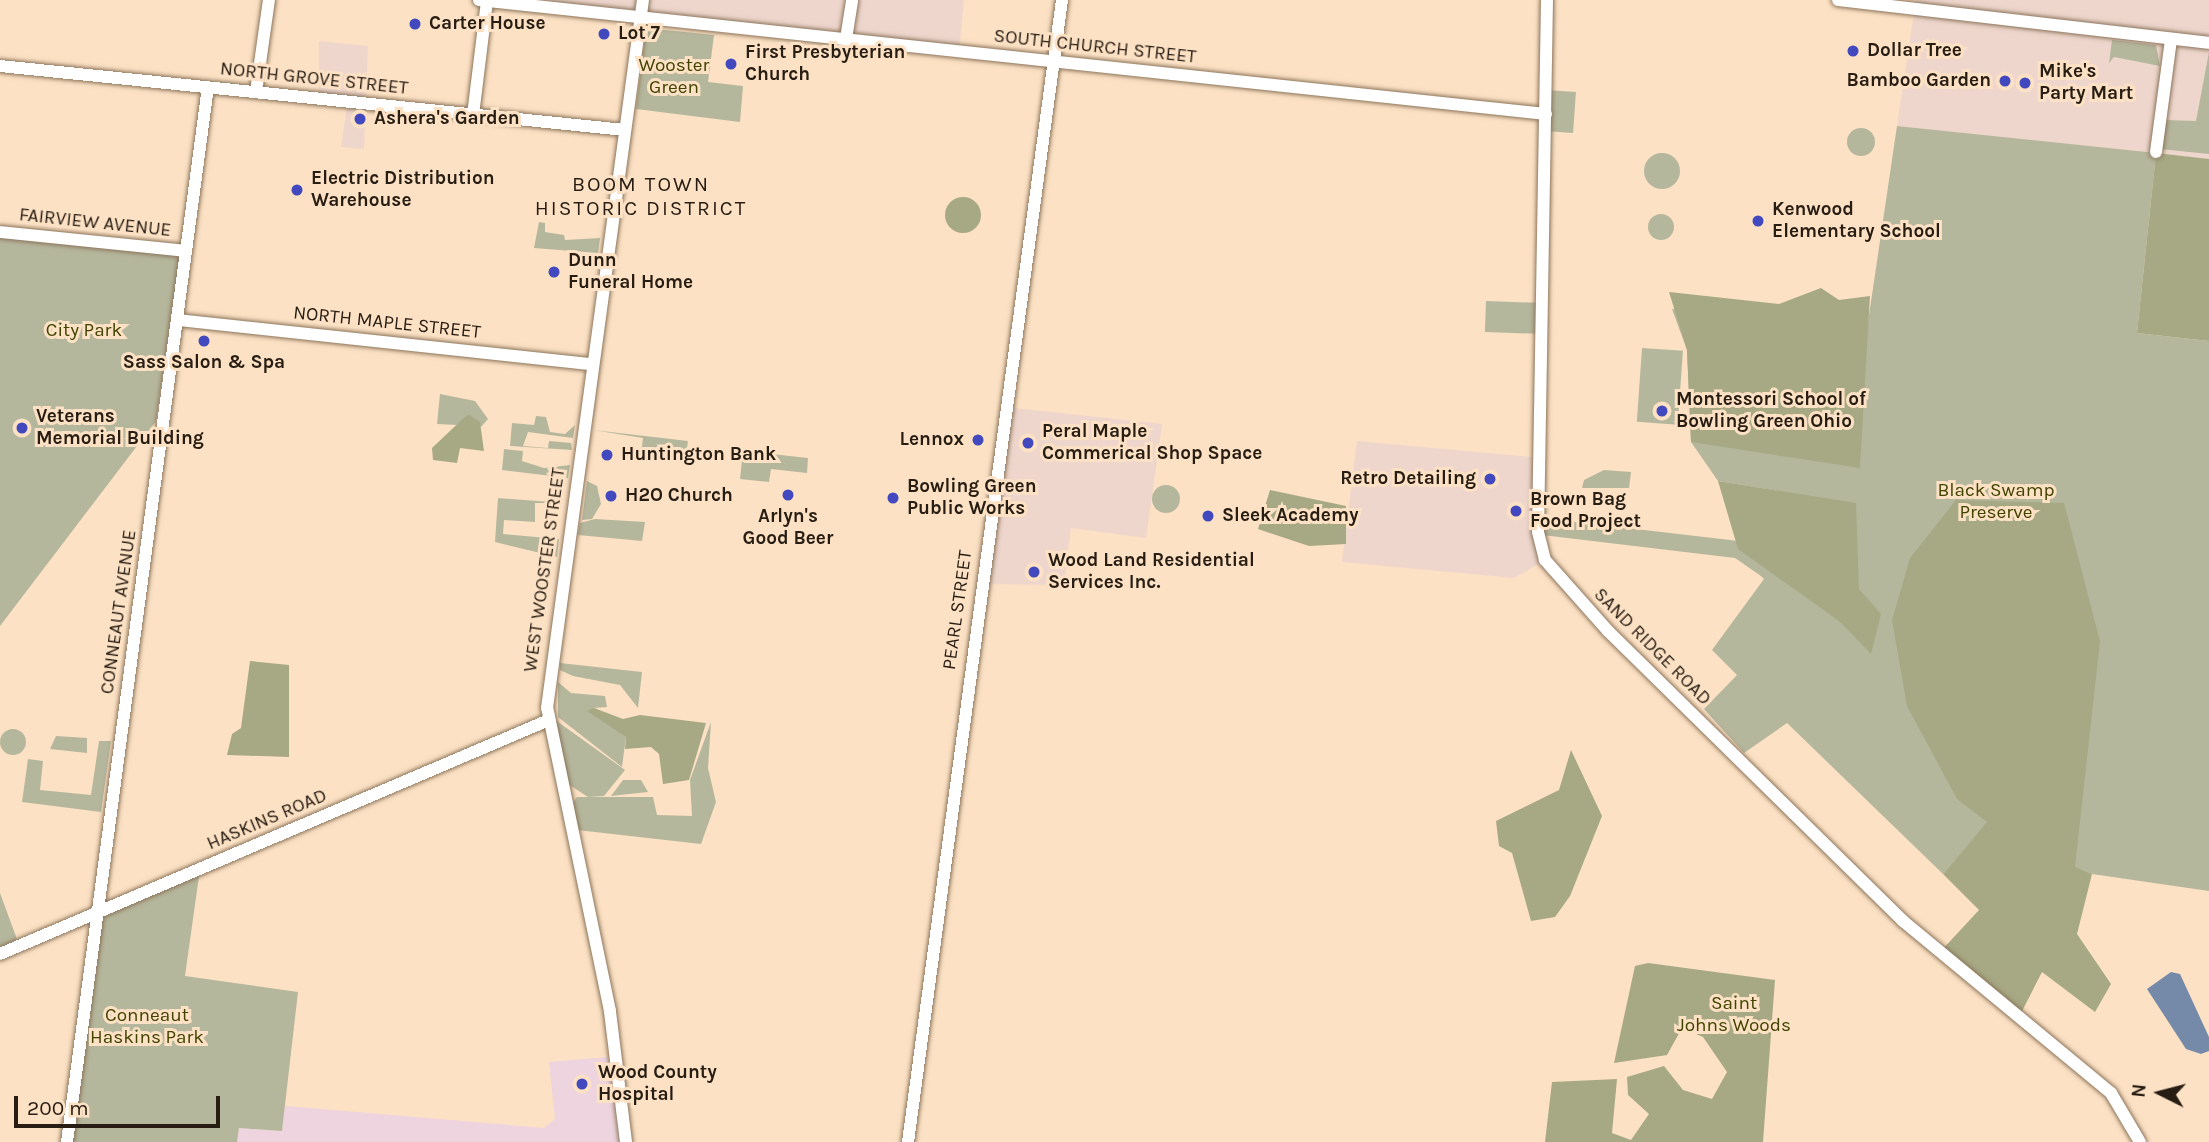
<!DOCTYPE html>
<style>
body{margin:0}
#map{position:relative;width:2209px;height:1142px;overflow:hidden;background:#fce1c4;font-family:Karla,sans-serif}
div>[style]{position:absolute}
.commercial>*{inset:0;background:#eed6cd}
.medical>*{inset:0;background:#edd4de}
.green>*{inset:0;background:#b5b79d;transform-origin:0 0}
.round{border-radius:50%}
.forest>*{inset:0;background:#a6a984}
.water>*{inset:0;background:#7589a8}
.roads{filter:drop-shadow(0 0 2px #8c755b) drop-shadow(0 0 2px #8c755b)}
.secondary>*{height:12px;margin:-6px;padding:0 6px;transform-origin:6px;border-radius:6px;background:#fff}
.primary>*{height:12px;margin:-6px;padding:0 6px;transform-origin:6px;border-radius:6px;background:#fff}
.dots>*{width:19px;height:19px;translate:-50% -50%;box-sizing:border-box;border:4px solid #fce1c4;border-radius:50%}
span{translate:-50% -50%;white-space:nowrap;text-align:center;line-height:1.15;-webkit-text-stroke:6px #fce1c4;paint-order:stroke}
.poi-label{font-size:19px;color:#271d13;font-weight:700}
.left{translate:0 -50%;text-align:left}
.right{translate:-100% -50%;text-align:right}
.street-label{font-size:19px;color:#271d13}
.park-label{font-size:19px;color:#414300}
.neighbourhood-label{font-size:21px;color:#271d13;letter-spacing:2px}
.north{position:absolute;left:2125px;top:1058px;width:70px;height:70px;-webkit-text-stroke:5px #fce1c4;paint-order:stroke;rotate:276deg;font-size:19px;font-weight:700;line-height:28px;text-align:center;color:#271d13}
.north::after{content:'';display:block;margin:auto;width:24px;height:32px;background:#271d13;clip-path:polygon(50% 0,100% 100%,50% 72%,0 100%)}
.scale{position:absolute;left:14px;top:1096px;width:206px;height:32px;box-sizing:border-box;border:4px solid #271d13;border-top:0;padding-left:9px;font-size:21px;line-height:24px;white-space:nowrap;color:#271d13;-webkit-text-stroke:5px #fce1c4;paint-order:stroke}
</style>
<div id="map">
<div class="commercial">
<div style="clip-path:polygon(479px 0,964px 0,959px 52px)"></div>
<div style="clip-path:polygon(1916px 0,2209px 0,2209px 159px,1897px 126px)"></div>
<div style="clip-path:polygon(319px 41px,368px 46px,364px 149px,341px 147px,348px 101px,319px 98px)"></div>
<div style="clip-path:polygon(1005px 407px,1162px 424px,1146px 538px,1071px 528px,1064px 585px,981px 584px)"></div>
<div style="clip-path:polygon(1357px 441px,1532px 457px,1539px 463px,1545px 560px,1514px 578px,1342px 562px)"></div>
</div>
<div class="medical">
<div style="clip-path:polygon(608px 1057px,622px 1142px,237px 1142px,239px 1128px,282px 1131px,285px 1106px,544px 1128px,555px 1119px,549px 1062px)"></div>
</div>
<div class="green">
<div style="clip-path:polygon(646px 28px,714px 35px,708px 82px,743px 86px,740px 122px,636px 109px)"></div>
<div style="clip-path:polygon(2112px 40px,2156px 45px,2160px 66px,2114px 57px,2109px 63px)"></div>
<div style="clip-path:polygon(2209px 52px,2209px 154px,2160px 149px,2164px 120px,2196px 121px)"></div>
<div style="left:1547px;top:90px;width:29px;height:41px;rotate:4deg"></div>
<div style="clip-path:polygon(1897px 126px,2156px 153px,2137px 333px,2209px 341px,2209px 891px,2092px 874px,1979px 832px,1943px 874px,1787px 723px,1744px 753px,1704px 709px,1737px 675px,1712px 650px,1764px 579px,1761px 576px,1735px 558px,1542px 535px,1541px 518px,1773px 545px,1784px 492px,1718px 481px,1691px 442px,1687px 350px,1672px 309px,1868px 322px)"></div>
<div class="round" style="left:1847px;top:128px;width:28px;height:28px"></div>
<div class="round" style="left:1644px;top:153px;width:36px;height:36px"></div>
<div class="round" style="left:1648px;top:214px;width:26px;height:26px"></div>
<div style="clip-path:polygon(539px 222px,545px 223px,545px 232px,564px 235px,565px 240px,600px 238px,598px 253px,534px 248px)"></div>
<div style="clip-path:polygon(0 237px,180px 255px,156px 421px,0 626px)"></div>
<div style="left:1486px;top:301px;width:52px;height:31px;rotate:2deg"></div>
<div style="left:1642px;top:348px;width:41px;height:74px;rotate:4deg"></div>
<div style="clip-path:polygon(440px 394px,475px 401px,488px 419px,481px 427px,468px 414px,458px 425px,437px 424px)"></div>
<div style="clip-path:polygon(536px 416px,546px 417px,550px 432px,565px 434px,575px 425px,573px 438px,528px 432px,523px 446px,548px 448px,549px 441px,571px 443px,572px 450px,510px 446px,512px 423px,534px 425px)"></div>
<div style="clip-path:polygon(593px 430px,688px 441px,685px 462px,655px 454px,640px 463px,643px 438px)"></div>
<div style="clip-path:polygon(504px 449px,523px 451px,522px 461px,544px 468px,570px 465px,568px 478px,502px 470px)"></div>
<div style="clip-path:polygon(743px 451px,808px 458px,807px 473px,771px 469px,769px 482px,740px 479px)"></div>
<div style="clip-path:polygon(1604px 470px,1631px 472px,1629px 488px,1582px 488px,1584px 480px)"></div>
<div style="clip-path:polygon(587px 481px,597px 486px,601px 504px,592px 519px,582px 520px)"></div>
<div class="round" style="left:1152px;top:485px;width:28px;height:28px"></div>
<div style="clip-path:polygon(498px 498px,564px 503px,535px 503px,535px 522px,504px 520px,503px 534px,559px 539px,557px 557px,495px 542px)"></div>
<div style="clip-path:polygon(595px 519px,645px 522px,642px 541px,578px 535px,580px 523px)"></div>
<div style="clip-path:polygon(560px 663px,642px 672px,638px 708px,620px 685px,573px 676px,560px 670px)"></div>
<div style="clip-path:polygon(558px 682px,571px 693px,605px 696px,607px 707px,594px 708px,626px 737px,622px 767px,558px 717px)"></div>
<div style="clip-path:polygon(554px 719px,625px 770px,604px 796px,588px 797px,568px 784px)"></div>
<div style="clip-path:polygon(711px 722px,708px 768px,716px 802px,701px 844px,577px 830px,572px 804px,577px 797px,653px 797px,657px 815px,692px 816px,690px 780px)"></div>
<div class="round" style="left:0;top:729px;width:26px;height:26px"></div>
<div style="clip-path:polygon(56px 736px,87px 738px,87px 753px,50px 749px)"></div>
<div style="clip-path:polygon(99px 741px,111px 741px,101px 812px,22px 802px,28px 759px,43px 761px,40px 790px,91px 795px)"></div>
<div style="clip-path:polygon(623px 780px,641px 780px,648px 792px,611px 796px)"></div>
<div style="clip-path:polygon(200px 869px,185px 976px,298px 992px,282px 1131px,239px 1128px,237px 1142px,70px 1142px,98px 913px)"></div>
<div style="clip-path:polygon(0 893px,18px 942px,0 949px)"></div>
</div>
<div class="forest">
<div style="clip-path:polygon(2156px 153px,2209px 159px,2209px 341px,2137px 333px)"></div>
<div class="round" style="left:945px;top:197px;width:36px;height:36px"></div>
<div style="clip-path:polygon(1821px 288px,1839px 300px,1870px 296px,1860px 468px,1691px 442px,1687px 350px,1669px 292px,1779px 304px)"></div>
<div style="clip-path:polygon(468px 414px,480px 422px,484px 451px,460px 448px,457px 463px,433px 460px,432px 448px)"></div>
<div style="clip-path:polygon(1718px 481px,1856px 503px,1859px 589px,1881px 614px,1871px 654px,1839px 621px,1738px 549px)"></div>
<div style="clip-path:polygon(1270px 490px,1346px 506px,1346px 544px,1309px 546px,1258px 529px)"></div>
<div style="clip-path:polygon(1956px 500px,2064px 503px,2100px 641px,2075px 867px,2092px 874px,2077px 934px,2111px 984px,2095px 1012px,2042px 972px,2019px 1017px,1940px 952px,1979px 910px,1943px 874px,1987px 822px,1957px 799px,1907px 706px,1892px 620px,1910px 558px)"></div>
<div style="clip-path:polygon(250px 661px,289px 665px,289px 757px,227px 755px,232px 734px,241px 728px)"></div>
<div style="clip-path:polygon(594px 708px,623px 719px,640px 715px,706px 723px,689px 780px,663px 784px,659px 754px,651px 747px,625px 749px,626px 737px,587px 711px)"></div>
<div style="clip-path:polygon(1571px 750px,1602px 816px,1570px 896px,1555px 917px,1531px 921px,1512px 853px,1499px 846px,1496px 821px,1559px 790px)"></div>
<div style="clip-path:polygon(1648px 963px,1775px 980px,1763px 1142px,1545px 1142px,1552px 1082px,1617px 1079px,1612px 1133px,1631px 1140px,1649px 1114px,1628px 1095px,1627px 1077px,1664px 1066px,1683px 1090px,1712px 1099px,1727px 1072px,1703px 1037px,1682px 1028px,1667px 1055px,1614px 1063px,1635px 966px)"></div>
</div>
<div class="water">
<div style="clip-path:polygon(2171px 972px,2180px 974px,2209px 1037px,2209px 1051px,2201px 1054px,2186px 1049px,2147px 989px)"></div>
</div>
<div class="roads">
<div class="secondary">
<div style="left:479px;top:0;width:1073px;rotate:6.1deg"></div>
<div style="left:1547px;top:0;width:532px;rotate:90.97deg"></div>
<div style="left:1538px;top:532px;width:29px;rotate:76deg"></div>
<div style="left:1545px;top:560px;width:95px;rotate:48.4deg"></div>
<div style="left:1608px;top:631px;width:414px;rotate:44.5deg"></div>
<div style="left:1903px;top:921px;width:270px;rotate:39.6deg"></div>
<div style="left:2111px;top:1093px;width:57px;rotate:59.4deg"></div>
<div style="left:846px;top:39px;width:39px;rotate:-81deg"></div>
<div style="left:0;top:66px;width:628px;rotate:5.85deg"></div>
<div style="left:256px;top:92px;width:93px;rotate:-82deg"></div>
<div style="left:473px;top:115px;width:115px;rotate:-83deg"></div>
<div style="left:2156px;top:152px;width:114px;rotate:-82.4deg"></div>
<div style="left:0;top:232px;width:187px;rotate:5.8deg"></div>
<div style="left:178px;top:320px;width:417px;rotate:6.1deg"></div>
<div style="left:0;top:954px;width:597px;rotate:-23.09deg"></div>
<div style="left:67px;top:1142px;width:1064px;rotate:-82.39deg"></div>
<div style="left:626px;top:1142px;width:132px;rotate:-97deg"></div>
<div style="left:610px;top:1011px;width:309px;rotate:-101.7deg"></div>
<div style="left:547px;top:708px;width:714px;rotate:-82.28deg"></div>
<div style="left:908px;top:1142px;width:1152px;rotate:-82.32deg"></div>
</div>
<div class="primary">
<div style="left:1838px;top:0;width:373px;rotate:6.6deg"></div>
</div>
</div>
<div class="dots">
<div style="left:415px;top:24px;background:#4248bd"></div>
<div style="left:604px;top:34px;background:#4248bd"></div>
<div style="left:1853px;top:51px;background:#4248bd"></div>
<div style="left:731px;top:64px;background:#4248bd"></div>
<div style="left:2005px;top:81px;background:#4248bd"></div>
<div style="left:2025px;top:83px;background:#4248bd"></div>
<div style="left:360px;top:119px;background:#4248bd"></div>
<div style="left:297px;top:190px;background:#4248bd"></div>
<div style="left:1758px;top:221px;background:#4248bd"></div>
<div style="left:554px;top:272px;background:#4248bd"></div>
<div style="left:204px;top:341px;background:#4248bd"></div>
<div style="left:1662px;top:411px;background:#4248bd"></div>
<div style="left:22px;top:428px;background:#4248bd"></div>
<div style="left:978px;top:440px;background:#4248bd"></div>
<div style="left:1028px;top:443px;background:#4248bd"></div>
<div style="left:607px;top:455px;background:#4248bd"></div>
<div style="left:1490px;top:479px;background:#4248bd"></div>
<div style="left:788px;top:495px;background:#4248bd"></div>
<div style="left:611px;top:496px;background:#4248bd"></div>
<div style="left:893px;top:498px;background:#4248bd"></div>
<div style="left:1516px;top:511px;background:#4248bd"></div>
<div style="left:1208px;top:516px;background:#4248bd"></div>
<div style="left:1034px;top:572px;background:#4248bd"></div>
<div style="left:582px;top:1084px;background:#4248bd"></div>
</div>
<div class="poi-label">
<span class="left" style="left:429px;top:24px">Carter House</span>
<span class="left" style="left:618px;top:34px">Lot 7</span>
<span class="left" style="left:1867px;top:51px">Dollar Tree</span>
<span class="left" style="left:745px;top:64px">First Presbyterian<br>Church</span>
<span class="left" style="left:2039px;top:83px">Mike's<br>Party Mart</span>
<span class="right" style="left:1991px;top:81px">Bamboo Garden</span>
<span class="left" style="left:374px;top:119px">Ashera's Garden</span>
<span class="left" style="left:311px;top:190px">Electric Distribution<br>Warehouse</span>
<span class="left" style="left:1772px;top:221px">Kenwood<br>Elementary School</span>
<span class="left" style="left:568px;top:272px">Dunn<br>Funeral Home</span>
<span style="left:204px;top:363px">Sass Salon &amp; Spa</span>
<span class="left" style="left:1676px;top:411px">Montessori School of<br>Bowling Green Ohio</span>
<span class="left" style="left:36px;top:428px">Veterans<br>Memorial Building</span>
<span class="left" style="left:1042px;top:443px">Peral Maple<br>Commerical Shop Space</span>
<span class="right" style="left:964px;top:440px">Lennox</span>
<span class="left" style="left:621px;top:455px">Huntington Bank</span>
<span class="right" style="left:1476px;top:479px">Retro Detailing</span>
<span class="left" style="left:907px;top:498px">Bowling Green<br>Public Works</span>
<span class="left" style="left:625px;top:496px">H2O Church</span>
<span class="left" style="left:1530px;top:511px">Brown Bag<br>Food Project</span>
<span class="left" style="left:1222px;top:516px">Sleek Academy</span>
<span style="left:788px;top:528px">Arlyn's<br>Good Beer</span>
<span class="left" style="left:1048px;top:572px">Wood Land Residential<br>Services Inc.</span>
<span class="left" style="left:598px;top:1084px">Wood County<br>Hospital</span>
</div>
<div class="street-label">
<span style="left:1095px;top:47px;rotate:6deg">SOUTH CHURCH STREET</span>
<span style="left:314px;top:79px;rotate:6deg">NORTH GROVE STREET</span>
<span style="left:95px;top:223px;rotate:6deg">FAIRVIEW AVENUE</span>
<span style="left:387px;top:323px;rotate:6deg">NORTH MAPLE STREET</span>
<span style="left:545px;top:570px;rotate:-82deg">WEST WOOSTER STREET</span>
<span style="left:958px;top:610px;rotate:-82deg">PEARL STREET</span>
<span style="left:119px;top:612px;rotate:-82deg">CONNEAUT AVENUE</span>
<span style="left:1652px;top:647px;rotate:45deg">SAND RIDGE ROAD</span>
<span style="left:267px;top:820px;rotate:-23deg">HASKINS ROAD</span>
</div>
<div class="park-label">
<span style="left:674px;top:77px">Wooster<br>Green</span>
<span style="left:84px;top:331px">City Park</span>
<span style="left:1996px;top:502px">Black Swamp<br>Preserve</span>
<span style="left:1734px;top:1015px">Saint<br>Johns Woods</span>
<span style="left:147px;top:1027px">Conneaut<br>Haskins Park</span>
</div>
<div class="neighbourhood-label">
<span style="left:641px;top:196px">BOOM TOWN<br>HISTORIC DISTRICT</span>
</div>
<div class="north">N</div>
<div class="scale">200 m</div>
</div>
